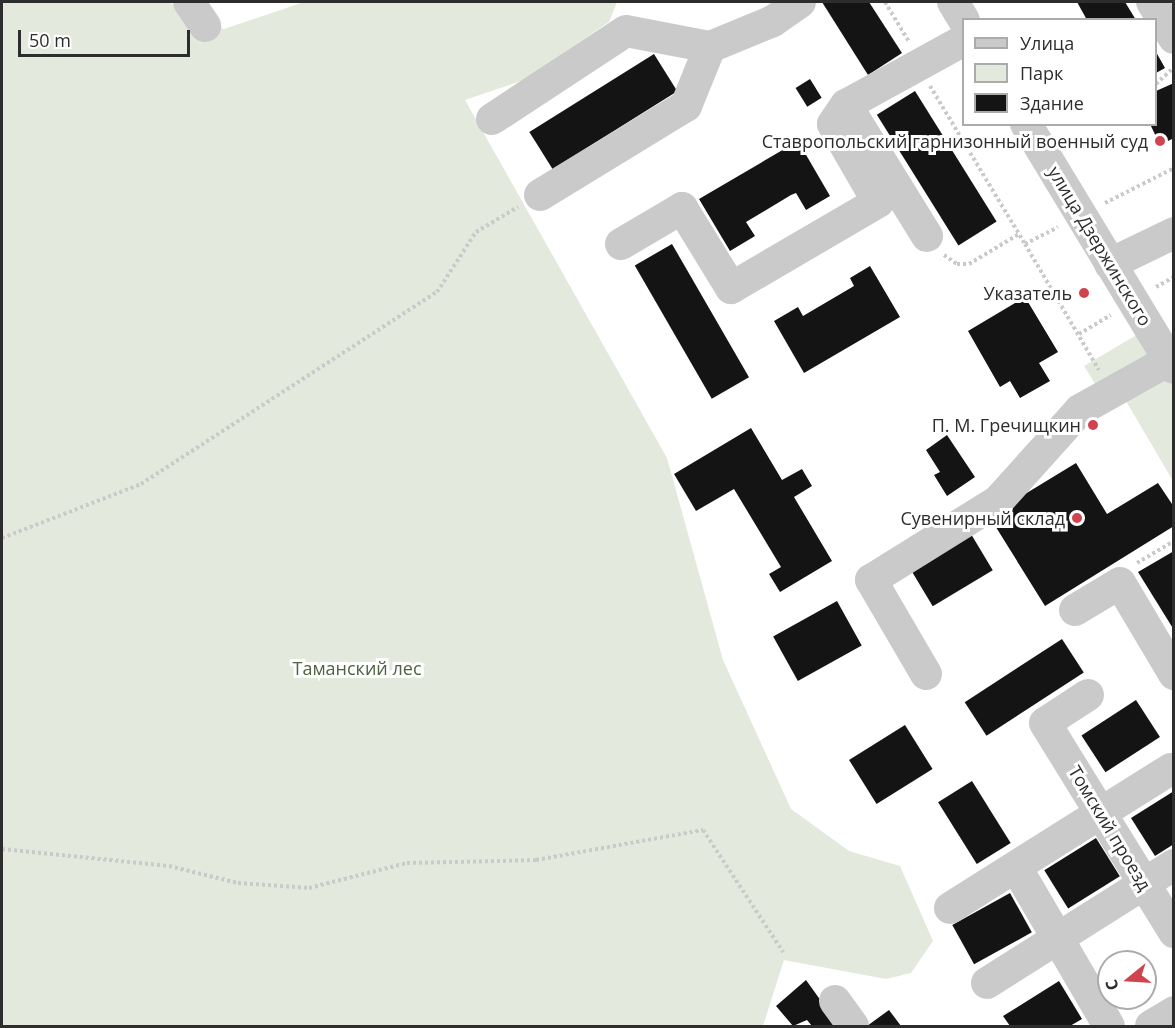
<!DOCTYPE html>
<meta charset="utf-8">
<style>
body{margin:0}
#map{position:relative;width:1175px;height:1028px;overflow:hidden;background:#fff;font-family:"Open Sans",sans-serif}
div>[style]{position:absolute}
.green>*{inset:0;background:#e3e9dc}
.building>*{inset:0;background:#141414;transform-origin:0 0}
.path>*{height:4px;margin-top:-2px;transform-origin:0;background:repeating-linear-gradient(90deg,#cacaca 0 3px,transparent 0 6px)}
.minor>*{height:32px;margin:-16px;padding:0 16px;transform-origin:16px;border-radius:16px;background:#cacaca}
.dots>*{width:16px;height:16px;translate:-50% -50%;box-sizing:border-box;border:3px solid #fff;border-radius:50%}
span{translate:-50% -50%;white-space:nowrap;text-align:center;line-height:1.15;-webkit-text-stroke:6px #fff;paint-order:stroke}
.poi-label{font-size:18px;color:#2d2d2d}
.right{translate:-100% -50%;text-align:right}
.street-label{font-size:18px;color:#2d2d2d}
.park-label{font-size:18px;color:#506340}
.frame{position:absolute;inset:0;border:3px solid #2d2d2d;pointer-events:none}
.legend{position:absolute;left:962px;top:18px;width:195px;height:108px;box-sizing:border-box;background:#fff;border:2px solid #ababab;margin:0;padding:8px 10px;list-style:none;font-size:18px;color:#2d2d2d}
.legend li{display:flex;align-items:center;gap:12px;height:30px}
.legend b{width:30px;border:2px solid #ababab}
.north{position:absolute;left:1097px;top:950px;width:60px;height:60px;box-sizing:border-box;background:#fff;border:2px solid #ababab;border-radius:50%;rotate:252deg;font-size:16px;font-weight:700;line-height:24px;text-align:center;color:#2d2d2d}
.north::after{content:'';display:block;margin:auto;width:21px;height:27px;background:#cf444e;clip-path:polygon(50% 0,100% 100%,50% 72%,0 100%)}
.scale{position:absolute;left:18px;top:30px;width:172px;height:27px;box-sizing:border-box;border:3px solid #2d2d2d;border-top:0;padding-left:8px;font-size:18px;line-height:21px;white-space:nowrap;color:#2d2d2d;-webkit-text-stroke:4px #fff;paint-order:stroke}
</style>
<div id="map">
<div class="green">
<div style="clip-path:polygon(2px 2px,171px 2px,175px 8px,224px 29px,304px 2px,617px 2px,609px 22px,524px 80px,465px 100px,667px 458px,723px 660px,791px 809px,849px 851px,900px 866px,933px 941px,911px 973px,886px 979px,784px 960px,763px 1026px,2px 1026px)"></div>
<div style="clip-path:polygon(1145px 330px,1173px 378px,1173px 481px,1123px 396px,1108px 405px,1084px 366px)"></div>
</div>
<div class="building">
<div style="clip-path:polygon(822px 2px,869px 2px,902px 53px,868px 75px)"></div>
<div style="clip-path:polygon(1077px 2px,1125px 2px,1136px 20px,1087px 20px)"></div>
<div style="clip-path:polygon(1156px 52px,1165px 68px,1156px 73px)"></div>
<div style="left:654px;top:54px;width:44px;height:147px;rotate:58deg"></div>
<div style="left:810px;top:79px;width:22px;height:17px;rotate:58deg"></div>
<div style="clip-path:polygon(1174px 83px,1174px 138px,1160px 145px,1150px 124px,1156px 124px,1156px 91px)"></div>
<div style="left:915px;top:91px;width:154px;height:45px;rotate:58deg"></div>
<div style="clip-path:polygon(798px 141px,830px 196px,806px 210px,796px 193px,791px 195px,746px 222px,755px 236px,730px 251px,699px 199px)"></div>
<div style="left:672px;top:244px;width:154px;height:43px;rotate:60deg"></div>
<div style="clip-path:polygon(870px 266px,900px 317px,804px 373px,774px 321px,798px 307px,803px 316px,854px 286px,850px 278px)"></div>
<div style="clip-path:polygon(1025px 297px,1058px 352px,1039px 363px,1050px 381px,1020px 398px,1010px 381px,1000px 387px,968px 331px)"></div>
<div style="clip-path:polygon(751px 428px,782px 480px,802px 469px,812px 486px,794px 497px,832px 561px,780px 592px,769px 574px,781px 567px,734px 489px,696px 511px,674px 474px)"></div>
<div style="clip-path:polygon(947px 435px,975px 477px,947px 496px,934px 475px,940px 472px,926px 450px)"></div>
<div style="clip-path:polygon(1076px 463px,1107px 514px,1158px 483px,1174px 507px,1174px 526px,1045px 606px,989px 516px)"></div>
<div style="left:968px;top:529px;width:48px;height:70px;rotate:59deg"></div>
<div style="clip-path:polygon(1174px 551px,1174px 630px,1138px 572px)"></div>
<div style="left:837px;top:601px;width:51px;height:73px;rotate:61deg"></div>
<div style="left:1062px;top:639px;width:40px;height:116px;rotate:57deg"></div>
<div style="left:1136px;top:700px;width:44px;height:65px;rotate:57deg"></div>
<div style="left:905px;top:725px;width:52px;height:66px;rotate:58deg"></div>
<div style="left:972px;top:781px;width:73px;height:40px;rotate:58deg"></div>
<div style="clip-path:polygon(1174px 791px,1174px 844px,1155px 856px,1131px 818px)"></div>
<div style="left:1096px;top:838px;width:45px;height:61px;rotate:58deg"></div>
<div style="left:1010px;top:893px;width:45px;height:66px;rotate:61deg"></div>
<div style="clip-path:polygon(806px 980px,839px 1026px,812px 1026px,807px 1020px,793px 1026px,776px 1006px)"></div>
<div style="clip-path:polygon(1059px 981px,1082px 1019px,1070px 1026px,1010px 1026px,1003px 1016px)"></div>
<div style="clip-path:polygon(889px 1010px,901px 1026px,867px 1026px)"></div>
</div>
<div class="path">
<div style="left:885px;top:2px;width:47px;rotate:59deg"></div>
<div style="left:1156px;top:84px;width:25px;rotate:-43deg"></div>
<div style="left:930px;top:86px;width:184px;rotate:59deg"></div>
<div style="left:1025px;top:244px;width:37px;rotate:-27deg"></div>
<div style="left:1105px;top:203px;width:77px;rotate:-26.9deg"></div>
<div style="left:1025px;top:244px;width:146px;rotate:59.6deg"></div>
<div style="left:944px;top:255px;width:16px;rotate:35deg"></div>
<div style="left:957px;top:264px;width:12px"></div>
<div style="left:969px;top:264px;width:58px;rotate:-31deg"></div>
<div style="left:1156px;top:287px;width:21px;rotate:-29deg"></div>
<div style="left:1079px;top:334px;width:37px;rotate:-31deg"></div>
<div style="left:2px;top:538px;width:149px;rotate:-21.2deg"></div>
<div style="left:141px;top:484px;width:353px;rotate:-33deg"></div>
<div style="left:437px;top:292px;width:72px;rotate:-57deg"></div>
<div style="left:476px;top:232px;width:49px;rotate:-30.8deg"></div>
<div style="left:1137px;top:563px;width:43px;rotate:-30.7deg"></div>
<div style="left:2px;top:849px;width:168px;rotate:5.8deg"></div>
<div style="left:169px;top:866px;width:71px;rotate:13.8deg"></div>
<div style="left:238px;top:883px;width:71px;rotate:4deg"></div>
<div style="left:309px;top:888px;width:101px;rotate:-14.3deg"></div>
<div style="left:407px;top:863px;width:129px;rotate:-1.3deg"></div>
<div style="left:536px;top:860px;width:170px;rotate:-10.2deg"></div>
<div style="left:703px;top:830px;width:146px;rotate:56.7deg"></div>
</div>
<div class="minor">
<div style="left:189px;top:2px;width:29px;rotate:56deg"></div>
<div style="left:953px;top:2px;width:21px;rotate:59deg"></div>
<div style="left:1152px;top:2px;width:42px;rotate:58.6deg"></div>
<div style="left:492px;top:119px;width:160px;rotate:-33.3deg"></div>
<div style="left:626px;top:31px;width:86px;rotate:10.8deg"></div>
<div style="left:710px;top:47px;width:68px;rotate:-22.4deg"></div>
<div style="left:773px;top:21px;width:33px;rotate:-35deg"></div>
<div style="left:1026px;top:124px;width:285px;rotate:58.8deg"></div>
<div style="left:540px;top:195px;width:171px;rotate:-31.4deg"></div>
<div style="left:686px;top:106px;width:64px;rotate:-67.9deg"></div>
<div style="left:927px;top:236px;width:154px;rotate:-121.7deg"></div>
<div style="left:846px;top:105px;width:135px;rotate:-28.8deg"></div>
<div style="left:621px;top:244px;width:71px;rotate:-30.5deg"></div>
<div style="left:682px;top:208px;width:94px;rotate:58.5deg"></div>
<div style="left:731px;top:288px;width:170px;rotate:-30.3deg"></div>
<div style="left:878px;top:202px;width:90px;rotate:-120deg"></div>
<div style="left:833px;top:124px;width:23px;rotate:-56deg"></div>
<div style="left:1110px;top:264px;width:71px;rotate:-25.8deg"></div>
<div style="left:1075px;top:610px;width:52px;rotate:-31deg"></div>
<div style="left:1120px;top:583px;width:106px;rotate:59.3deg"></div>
<div style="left:926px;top:674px;width:109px;rotate:-120.3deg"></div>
<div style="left:871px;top:580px;width:150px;rotate:-31.9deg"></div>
<div style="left:998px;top:501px;width:122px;rotate:-48deg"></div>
<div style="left:1080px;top:410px;width:102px;rotate:-29.3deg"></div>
<div style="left:1088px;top:695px;width:51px;rotate:146.9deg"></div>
<div style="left:1045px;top:723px;width:246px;rotate:58.3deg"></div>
<div style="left:1016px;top:867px;width:184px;rotate:59.7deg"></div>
<div style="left:950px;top:908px;width:261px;rotate:-32.2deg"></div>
<div style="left:987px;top:983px;width:221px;rotate:-32.3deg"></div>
<div style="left:835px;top:1001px;width:31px;rotate:54deg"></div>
<div style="left:1151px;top:1026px;width:27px;rotate:-31deg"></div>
</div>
<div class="dots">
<div style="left:1160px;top:141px;background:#cf444e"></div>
<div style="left:1084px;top:293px;background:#cf444e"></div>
<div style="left:1093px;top:425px;background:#cf444e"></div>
<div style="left:1077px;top:518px;background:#cf444e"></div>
</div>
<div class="poi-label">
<span class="right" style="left:1148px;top:141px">Ставропольский гарнизонный военный суд</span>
<span class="right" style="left:1072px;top:293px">Указатель</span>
<span class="right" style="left:1081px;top:425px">П. М. Гречищкин</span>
<span class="right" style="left:1065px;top:518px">Сувенирный склад</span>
</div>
<div class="street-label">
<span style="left:1100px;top:246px;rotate:59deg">улица Дзержинского</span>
<span style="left:1110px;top:828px;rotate:59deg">Томский проезд</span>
</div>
<div class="park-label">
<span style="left:357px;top:668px">Таманский лес</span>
</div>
<div class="frame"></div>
<ul class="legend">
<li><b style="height:8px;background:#cacaca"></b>Улица</li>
<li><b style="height:16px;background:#e3e9dc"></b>Парк</li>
<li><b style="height:16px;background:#141414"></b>Здание</li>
</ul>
<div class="north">С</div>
<div class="scale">50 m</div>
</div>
